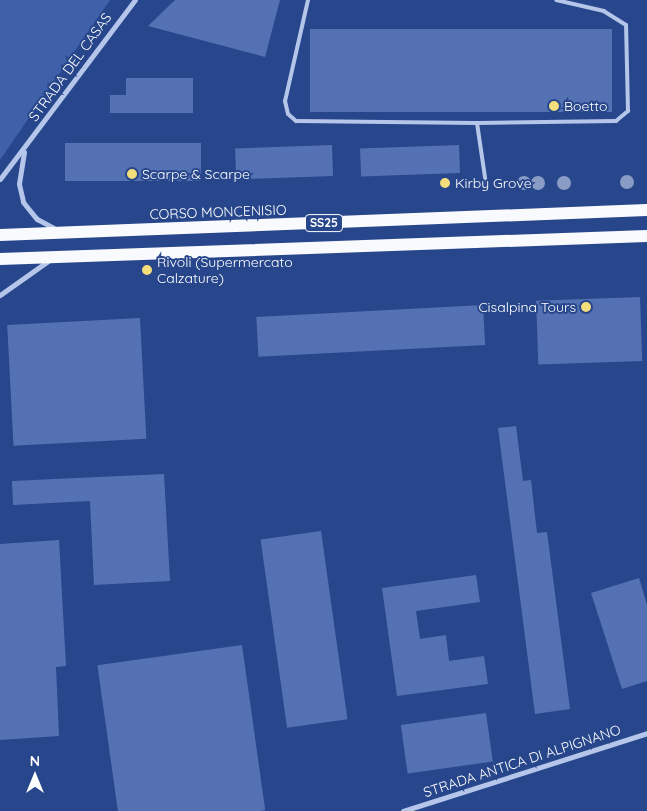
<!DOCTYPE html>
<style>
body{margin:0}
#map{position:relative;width:647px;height:811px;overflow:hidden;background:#27468b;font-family:Quicksand,sans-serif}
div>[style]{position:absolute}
.green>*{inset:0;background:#3f61a9}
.building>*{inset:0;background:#5472b3;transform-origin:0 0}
.lane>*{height:4px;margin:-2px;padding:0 2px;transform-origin:2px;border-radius:2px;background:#b5c6ea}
.street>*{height:5px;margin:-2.5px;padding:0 2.5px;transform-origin:2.5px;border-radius:2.5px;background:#b5c6ea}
.primary>*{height:12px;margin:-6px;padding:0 6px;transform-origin:6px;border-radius:6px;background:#f9fafe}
.trees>*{width:14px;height:14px;margin:-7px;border-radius:50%;background:#899cc6}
.dots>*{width:14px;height:14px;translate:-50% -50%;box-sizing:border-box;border:2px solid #27468b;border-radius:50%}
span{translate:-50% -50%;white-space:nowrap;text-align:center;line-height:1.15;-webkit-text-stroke:4px #27468b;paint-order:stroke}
.shield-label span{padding:1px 4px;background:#27468b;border:1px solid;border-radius:4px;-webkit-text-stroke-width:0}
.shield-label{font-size:12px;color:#fff;font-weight:700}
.street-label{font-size:14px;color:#fff}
.poi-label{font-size:14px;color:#fff}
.left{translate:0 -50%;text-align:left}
.right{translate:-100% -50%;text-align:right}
.north{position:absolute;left:10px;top:751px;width:50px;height:50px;-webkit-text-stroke:4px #27468b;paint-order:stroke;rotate:0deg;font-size:14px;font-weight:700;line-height:20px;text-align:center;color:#fff}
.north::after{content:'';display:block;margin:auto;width:18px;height:22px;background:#fff;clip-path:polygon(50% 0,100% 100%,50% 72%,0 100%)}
</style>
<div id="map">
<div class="green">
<div style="clip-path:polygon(0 0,110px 0,0 160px)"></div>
</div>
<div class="building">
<div style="clip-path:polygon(175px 0,280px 0,265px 57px,148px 26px)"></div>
<div style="left:310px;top:29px;width:302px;height:83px"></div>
<div style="clip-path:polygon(126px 78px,193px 78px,193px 113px,110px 113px,110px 95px,126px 95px)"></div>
<div style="left:201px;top:143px;width:38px;height:136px;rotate:90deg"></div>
<div style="left:332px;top:145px;width:31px;height:97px;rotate:88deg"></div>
<div style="left:459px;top:145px;width:28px;height:99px;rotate:88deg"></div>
<div style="left:640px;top:297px;width:64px;height:104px;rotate:88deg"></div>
<div style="left:483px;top:305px;width:40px;height:227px;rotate:87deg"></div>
<div style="left:140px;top:318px;width:121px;height:133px;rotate:87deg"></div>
<div style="clip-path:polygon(516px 426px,523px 481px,531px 480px,537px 533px,547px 532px,570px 709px,535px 714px,498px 428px)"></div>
<div style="clip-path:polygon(164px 474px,170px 581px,94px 585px,90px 501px,13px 505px,12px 481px)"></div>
<div style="left:321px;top:531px;width:190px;height:61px;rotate:82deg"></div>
<div style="clip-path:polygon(59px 540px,66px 666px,56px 667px,59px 736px,0 740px,0 544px)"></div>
<div style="clip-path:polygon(476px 575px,480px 602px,416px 611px,420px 639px,446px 635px,449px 661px,484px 656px,488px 684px,397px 696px,382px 588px)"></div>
<div style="clip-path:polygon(639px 578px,647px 605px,647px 681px,622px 689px,591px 593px)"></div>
<div style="left:242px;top:645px;width:167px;height:146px;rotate:82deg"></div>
<div style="left:486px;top:713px;width:49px;height:86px;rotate:82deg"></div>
</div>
<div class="lane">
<div style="left:308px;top:0;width:104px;rotate:102.8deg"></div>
<div style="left:285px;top:101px;width:13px;rotate:77deg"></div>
<div style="left:288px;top:114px;width:11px;rotate:41deg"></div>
<div style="left:296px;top:121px;width:181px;rotate:0.6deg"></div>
<div style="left:486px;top:184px;width:62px;rotate:-98.4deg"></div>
<div style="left:477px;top:123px;width:139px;rotate:-0.8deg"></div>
<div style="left:616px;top:121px;width:16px;rotate:-40deg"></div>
<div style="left:628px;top:111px;width:86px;rotate:-91.3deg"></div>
<div style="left:626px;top:25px;width:26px;rotate:-148deg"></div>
<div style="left:604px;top:11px;width:49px;rotate:-167.1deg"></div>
</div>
<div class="street">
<div style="left:24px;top:152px;width:32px;rotate:99deg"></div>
<div style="left:19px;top:184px;width:18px;rotate:77deg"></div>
<div style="left:23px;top:202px;width:22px;rotate:51deg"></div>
<div style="left:37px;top:219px;width:21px;rotate:28deg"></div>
<div style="left:0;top:179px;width:224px;rotate:-53deg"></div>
<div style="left:0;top:295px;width:59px;rotate:-35.3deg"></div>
<div style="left:403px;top:811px;width:256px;rotate:-17.7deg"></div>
</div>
<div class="primary">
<div style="left:0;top:235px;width:647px;rotate:-2.21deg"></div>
<div style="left:0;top:259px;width:647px;rotate:-2.04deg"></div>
</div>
<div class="trees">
<div style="left:627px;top:182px"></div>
<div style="left:524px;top:183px"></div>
<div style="left:538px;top:183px"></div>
<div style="left:564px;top:183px"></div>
</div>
<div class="dots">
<div style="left:554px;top:106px;background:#f2df7b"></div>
<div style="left:132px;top:174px;background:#f2df7b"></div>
<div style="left:445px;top:183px;background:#f2df7b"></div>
<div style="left:147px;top:270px;background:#f2df7b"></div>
<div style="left:586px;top:307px;background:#f2df7b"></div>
</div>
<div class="shield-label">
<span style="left:324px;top:223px">SS25</span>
</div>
<div class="street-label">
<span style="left:70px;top:67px;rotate:-54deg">STRADA DEL CASAS</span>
<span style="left:218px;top:212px;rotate:-2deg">CORSO MONCENISIO</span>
<span style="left:522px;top:761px;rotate:-18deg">STRADA ANTICA DI ALPIGNANO</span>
</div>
<div class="poi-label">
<span class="left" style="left:564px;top:106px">Boetto</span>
<span class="left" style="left:142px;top:174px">Scarpe &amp; Scarpe</span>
<span class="left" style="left:455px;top:183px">Kirby Grove</span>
<span class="left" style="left:157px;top:270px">Rivoli (Supermercato<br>Calzature)</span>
<span class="right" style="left:576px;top:307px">Cisalpina Tours</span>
</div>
<div class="north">N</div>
</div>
